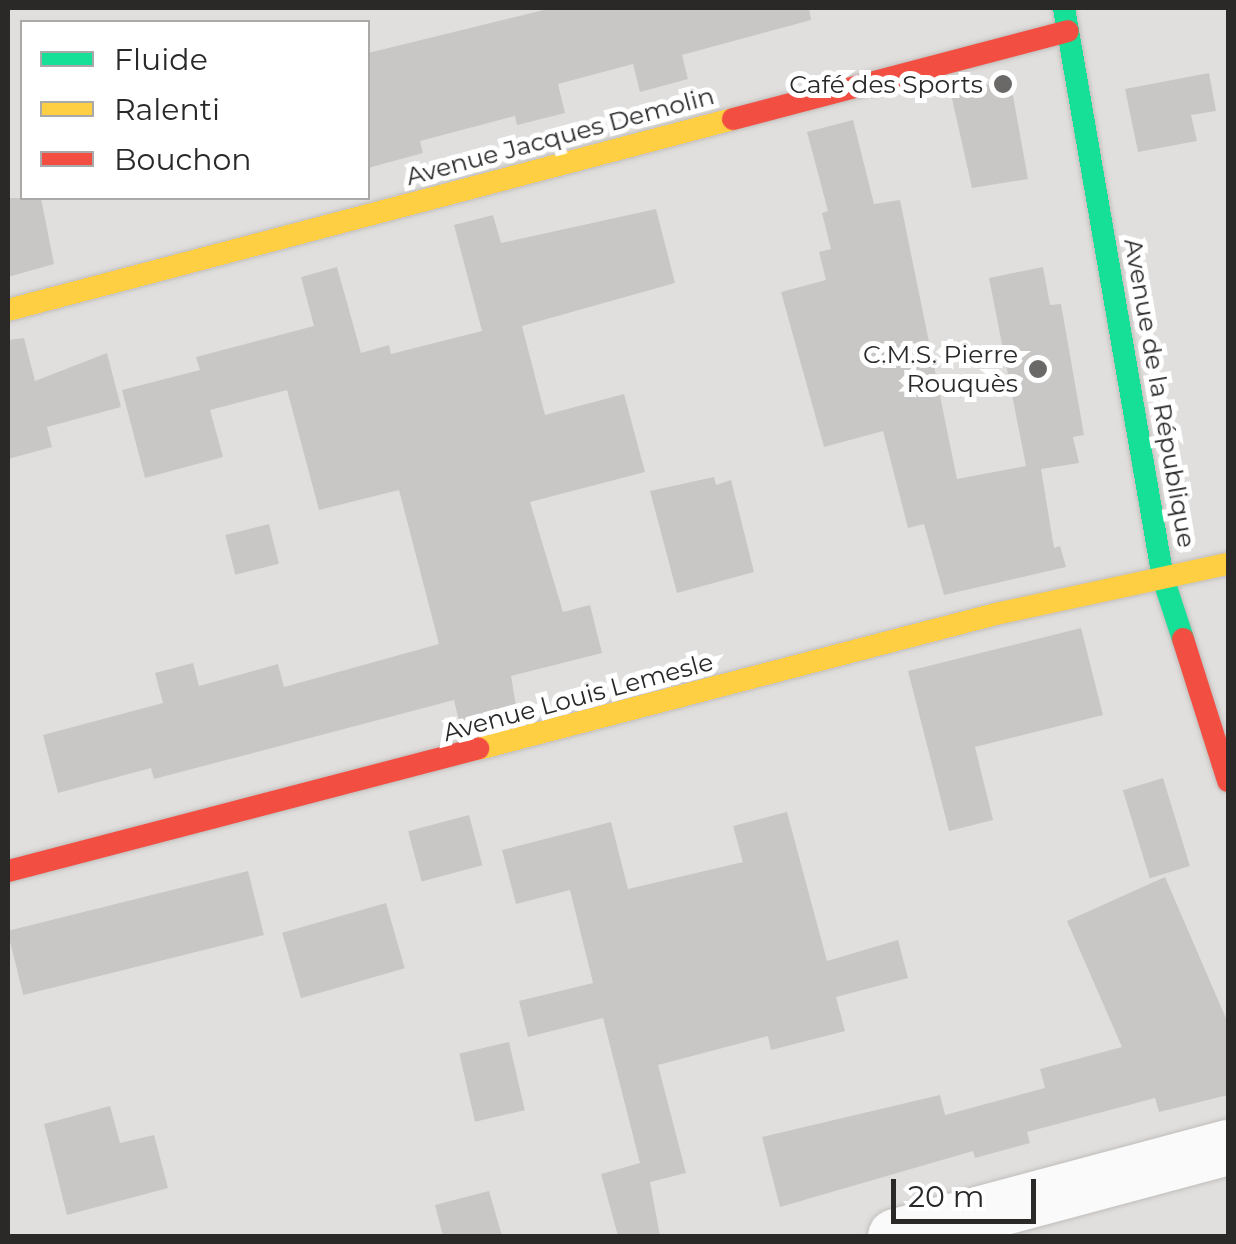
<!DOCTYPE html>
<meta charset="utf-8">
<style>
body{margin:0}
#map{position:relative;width:1236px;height:1244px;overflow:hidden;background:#e1dfdd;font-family:Montserrat,sans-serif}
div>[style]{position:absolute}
.building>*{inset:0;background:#c9c7c5;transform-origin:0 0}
.roads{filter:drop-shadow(0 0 2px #bfbdbb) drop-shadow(0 0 2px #bfbdbb)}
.street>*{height:55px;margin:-27.5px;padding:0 27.5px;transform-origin:27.5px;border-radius:27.5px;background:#fafafa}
.fast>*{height:22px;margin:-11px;padding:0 11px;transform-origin:11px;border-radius:11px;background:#16e098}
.slow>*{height:22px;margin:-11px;padding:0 11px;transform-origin:11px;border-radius:11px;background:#ffcf43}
.jam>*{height:22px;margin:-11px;padding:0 11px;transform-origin:11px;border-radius:11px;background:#f24e42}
.dots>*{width:28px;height:28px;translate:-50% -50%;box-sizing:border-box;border:5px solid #fff;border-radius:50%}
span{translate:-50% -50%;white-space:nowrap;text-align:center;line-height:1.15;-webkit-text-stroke:10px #fff;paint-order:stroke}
.poi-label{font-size:25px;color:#2b2928}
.right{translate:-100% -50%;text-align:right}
.street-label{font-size:25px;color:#2b2928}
.frame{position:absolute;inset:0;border:10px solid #2b2928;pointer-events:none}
.legend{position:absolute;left:20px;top:20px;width:350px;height:180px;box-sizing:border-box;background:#fff;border:2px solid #aaa9a9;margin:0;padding:12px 18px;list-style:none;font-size:30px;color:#2b2928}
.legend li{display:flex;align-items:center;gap:20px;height:50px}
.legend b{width:50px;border:2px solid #aaa9a9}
.scale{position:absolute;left:891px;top:1179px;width:145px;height:45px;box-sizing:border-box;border:5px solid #2b2928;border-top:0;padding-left:12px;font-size:30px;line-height:35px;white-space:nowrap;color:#2b2928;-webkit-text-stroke:8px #fff;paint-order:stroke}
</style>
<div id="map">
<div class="building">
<div style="clip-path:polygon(552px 8px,809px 8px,811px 20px,682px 55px,688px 79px,640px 92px,633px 64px,558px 84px,565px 113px,517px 125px,515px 116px,420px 141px,423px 153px,368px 168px,368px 53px)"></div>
<div style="clip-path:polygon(1209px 73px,1216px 111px,1191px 115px,1197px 141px,1138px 152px,1125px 89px)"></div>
<div style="clip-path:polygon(999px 82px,1013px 96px,1028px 179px,972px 188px,951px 94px)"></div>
<div style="clip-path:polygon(853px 120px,874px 204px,900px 200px,957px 479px,1026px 466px,989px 278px,1043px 267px,1050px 305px,1061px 304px,1084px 435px,1073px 437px,1079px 463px,1041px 469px,1054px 548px,1060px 546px,1066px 567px,944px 595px,924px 524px,908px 528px,883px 431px,824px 447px,781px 292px,826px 280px,819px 252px,831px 249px,822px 213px,828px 211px,807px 132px)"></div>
<div style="clip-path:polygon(8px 198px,41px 198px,54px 264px,8px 277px)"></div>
<div style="clip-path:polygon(656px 209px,675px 283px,522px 326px,545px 415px,624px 394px,645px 472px,530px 502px,563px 612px,590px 605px,602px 653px,511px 676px,516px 706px,459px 721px,454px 700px,154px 779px,151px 768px,58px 793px,43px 735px,163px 703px,155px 673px,193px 663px,199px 686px,278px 664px,284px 687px,439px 644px,399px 490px,319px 510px,287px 390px,210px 410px,223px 457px,145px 478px,122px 390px,200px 370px,196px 357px,314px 326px,301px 277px,337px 267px,361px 353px,389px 345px,391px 354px,482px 331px,454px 225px,493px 215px,501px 243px)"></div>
<div style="clip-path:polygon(24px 338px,35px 381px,107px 353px,121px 407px,47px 427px,52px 447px,8px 459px,8px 340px)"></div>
<div style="clip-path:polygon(714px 477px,716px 485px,731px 480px,754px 572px,677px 593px,650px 491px)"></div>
<div style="left:269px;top:524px;width:41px;height:45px;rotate:76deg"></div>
<div style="clip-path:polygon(1081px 628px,1103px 715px,975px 747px,993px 820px,949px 831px,908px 671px)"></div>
<div style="left:1163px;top:778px;width:92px;height:42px;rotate:73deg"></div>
<div style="clip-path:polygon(787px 812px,827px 961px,898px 940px,908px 978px,836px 997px,845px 1031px,771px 1050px,768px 1036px,658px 1065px,686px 1173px,650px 1182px,660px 1236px,618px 1236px,601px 1174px,640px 1163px,603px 1018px,528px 1037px,519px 1001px,593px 983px,570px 890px,516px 904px,502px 850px,611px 822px,628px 889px,743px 862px,733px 826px)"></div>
<div style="left:469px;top:815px;width:52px;height:63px;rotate:75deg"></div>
<div style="left:248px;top:871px;width:66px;height:248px;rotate:76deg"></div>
<div style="clip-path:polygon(1165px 877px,1228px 1023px,1228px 1095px,1159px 1112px,1155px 1098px,1027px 1132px,1030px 1143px,975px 1158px,973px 1151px,780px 1207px,762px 1137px,940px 1095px,945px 1115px,1045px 1088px,1040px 1069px,1122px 1047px,1067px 921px)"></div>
<div style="left:386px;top:903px;width:68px;height:108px;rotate:74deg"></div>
<div style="left:509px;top:1042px;width:70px;height:51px;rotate:77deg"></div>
<div style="clip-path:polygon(110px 1106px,120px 1143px,154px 1135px,168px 1188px,67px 1215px,44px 1124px)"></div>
<div style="clip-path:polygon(489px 1191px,502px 1236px,443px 1236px,435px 1205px)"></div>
</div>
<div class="roads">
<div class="street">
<div style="left:895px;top:1236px;width:345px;rotate:-15deg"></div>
</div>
<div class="fast">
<div style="left:1064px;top:8px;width:579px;rotate:80.15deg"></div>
<div style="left:1163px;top:578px;width:64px;rotate:71.8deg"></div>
</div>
<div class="slow">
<div style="left:8px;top:310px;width:750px;rotate:-14.76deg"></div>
<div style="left:478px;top:749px;width:535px;rotate:-14.61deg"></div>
<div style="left:996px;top:614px;width:237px;rotate:-12.2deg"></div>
</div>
<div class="jam">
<div style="left:733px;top:119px;width:346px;rotate:-14.7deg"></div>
<div style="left:1183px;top:639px;width:149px;rotate:72.4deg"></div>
<div style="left:8px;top:871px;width:486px;rotate:-14.6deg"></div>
</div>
</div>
<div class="dots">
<div style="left:1003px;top:84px;background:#6b6967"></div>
<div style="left:1038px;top:369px;background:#6b6967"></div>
</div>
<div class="poi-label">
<span class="right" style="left:983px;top:84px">Café des Sports</span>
<span class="right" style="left:1018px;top:369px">C.M.S. Pierre<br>Rouquès</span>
</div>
<div class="street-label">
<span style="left:560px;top:136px;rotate:-15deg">Avenue Jacques Demolin</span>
<span style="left:1160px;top:393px;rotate:80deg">Avenue de la République</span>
<span style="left:578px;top:697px;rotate:-15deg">Avenue Louis Lemesle</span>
</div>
<div class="frame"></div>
<ul class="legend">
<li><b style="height:12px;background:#16e098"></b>Fluide</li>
<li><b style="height:12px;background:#ffcf43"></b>Ralenti</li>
<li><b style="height:12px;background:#f24e42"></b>Bouchon</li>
</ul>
<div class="scale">20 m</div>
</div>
